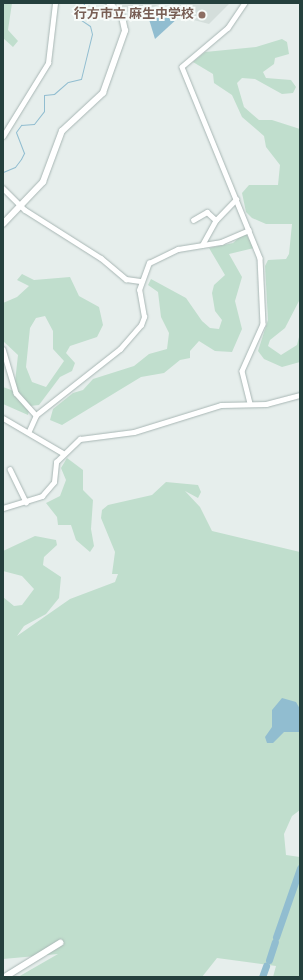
<!DOCTYPE html>
<meta charset="utf-8">
<style>
body{margin:0}
#map{position:relative;width:303px;height:980px;overflow:hidden;background:#e6eeec;font-family:Overpass,"Noto Sans JP",sans-serif}
div>[style]{position:absolute}
.built>*{inset:0;background:#d4dedb}
.green>*{inset:0;background:#c0decd}
.water>*{inset:0;background:#91bdd0}
.stream>*{height:1px;margin:-0.5px;padding:0 0.5px;transform-origin:0.5px;border-radius:0.5px;background:#91bdd0}
.river>*{height:7px;margin:-3.5px;padding:0 3.5px;transform-origin:3.5px;border-radius:3.5px;background:#91bdd0}
.roads{filter:drop-shadow(0 0 1px #a8b6b4) drop-shadow(0 0 1px #a8b6b4)}
.minor>*{height:4.5px;margin:-2.25px;padding:0 2.25px;transform-origin:2.25px;border-radius:2.25px;background:#fff}
.tertiary>*{height:5.5px;margin:-2.75px;padding:0 2.75px;transform-origin:2.75px;border-radius:2.75px;background:#fff}
.dots>*{width:11px;height:11px;translate:-50% -50%;box-sizing:border-box;border:2px solid #f7fbf9;border-radius:50%}
span{translate:-50% -50%;white-space:nowrap;text-align:center;line-height:1.15;-webkit-text-stroke:4px #f7fbf9;paint-order:stroke}
.education-label{font-size:13px;color:#785e54;font-weight:700}
.right{translate:-100% -50%;text-align:right}
.frame{position:absolute;inset:0;border:4px solid #25403d;pointer-events:none}
</style>
<div id="map">
<div class="built">
<div style="clip-path:polygon(117px 3px,164px 3px,145px 10px,125px 12px)"></div>
<div style="clip-path:polygon(172px 3px,230px 3px,209px 24px,186px 18px)"></div>
</div>
<div class="green">
<div style="clip-path:polygon(3px 3px,12px 3px,8px 30px,18px 41px,13px 47px,3px 38px)"></div>
<div style="clip-path:polygon(282px 39px,287px 42px,289px 54px,275px 58px,274px 64px,263px 72px,266px 78px,291px 80px,296px 87px,293px 93px,282px 94px,255px 79px,242px 78px,237px 83px,244px 107px,259px 120px,272px 120px,300px 129px,299px 301px,285px 328px,270px 340px,268px 346px,281px 355px,297px 345px,300px 333px,300px 362px,282px 367px,264px 359px,258px 351px,268px 320px,265px 266px,268px 260px,286px 259px,289px 254px,292px 224px,266px 224px,252px 218px,246px 212px,242px 193px,249px 185px,278px 185px,280px 165px,266px 147px,264px 136px,242px 117px,232px 95px,214px 83px,213px 74px,193px 62px,205px 52px,256px 47px)"></div>
<div style="clip-path:polygon(245px 232px,254px 248px,229px 254px,242px 277px,235px 301px,242px 329px,232px 352px,215px 351px,199px 341px,190px 351px,190px 358px,180px 360px,164px 373px,141px 377px,62px 425px,50px 420px,53px 409px,73px 393px,83px 390px,93px 379px,134px 366px,149px 354px,167px 349px,169px 333px,161px 317px,158px 292px,148px 285px,151px 279px,186px 298px,202px 321px,210px 328px,219px 329px,222px 320px,215px 311px,212px 293px,214px 285px,225px 275px,209px 248px,233px 243px)"></div>
<div style="clip-path:polygon(evenodd,22px 274px,34px 280px,70px 277px,79px 296px,99px 307px,103px 325px,97px 337px,70px 346px,66px 353px,75px 363px,72px 371px,60px 377px,39px 405px,30px 406px,28px 415px,3px 404px,3px 387px,14px 391px,18px 355px,3px 341px,3px 303px,17px 297px,29px 286px,17px 280px,22px 274px,45px 316px,53px 331px,53px 349px,64px 361px,46px 387px,32px 382px,26px 367px,30px 328px,36px 318px,45px 316px)"></div>
<div style="clip-path:polygon(67px 458px,83px 470px,83px 490px,93px 500px,91px 529px,94px 546px,90px 552px,76px 540px,71px 525px,58px 525px,57px 517px,46px 503px,60px 496px,66px 480px,61px 468px)"></div>
<div style="clip-path:polygon(166px 482px,198px 485px,201px 492px,198px 498px,185px 491px,200px 507px,212px 531px,300px 552px,300px 810px,292px 816px,284px 834px,286px 855px,300px 857px,300px 977px,273px 977px,276px 966px,217px 958px,202px 977px,18px 977px,58px 954px,3px 959px,3px 597px,14px 606px,22px 605px,34px 589px,22px 576px,3px 571px,3px 551px,35px 536px,56px 540px,57px 545px,44px 557px,43px 565px,61px 577px,59px 598px,46px 614px,24px 626px,17px 636px,70px 599px,115px 582px,118px 574px,112px 574px,115px 552px,101px 518px,102px 510px,108px 505px,152px 495px)"></div>
</div>
<div class="water">
<div style="clip-path:polygon(169px 8px,178px 18px,155px 39px,148px 16px)"></div>
<div style="clip-path:polygon(282px 698px,296px 702px,300px 709px,300px 732px,284px 732px,273px 743px,267px 743px,265px 737px,272px 727px,272px 710px)"></div>
</div>
<div class="stream">
<div style="left:3px;top:172px;width:13px;rotate:-23deg"></div>
<div style="left:15px;top:167px;width:10px;rotate:-53deg"></div>
<div style="left:21px;top:159px;width:7px;rotate:-63deg"></div>
<div style="left:24px;top:153px;width:22px;rotate:-111deg"></div>
<div style="left:16px;top:132px;width:9px;rotate:-54deg"></div>
<div style="left:21px;top:125px;width:13px;rotate:-4deg"></div>
<div style="left:34px;top:124px;width:16px;rotate:-52deg"></div>
<div style="left:44px;top:111px;width:16px;rotate:-90deg"></div>
<div style="left:44px;top:95px;width:10px;rotate:-6deg"></div>
<div style="left:54px;top:94px;width:18px;rotate:-41deg"></div>
<div style="left:68px;top:82px;width:13px;rotate:-13deg"></div>
<div style="left:81px;top:79px;width:46px;rotate:-76.3deg"></div>
<div style="left:92px;top:34px;width:8px;rotate:-104deg"></div>
<div style="left:90px;top:26px;width:11px;rotate:-146deg"></div>
<div style="left:81px;top:20px;width:17px;rotate:-80deg"></div>
</div>
<div class="river">
<div style="left:276px;top:937px;width:73px;rotate:-70.8deg"></div>
<div style="left:269px;top:960px;width:19px;rotate:-72deg"></div>
<div style="left:262px;top:977px;width:12px;rotate:-70deg"></div>
</div>
<div class="roads">
<div class="minor">
<div style="left:245px;top:3px;width:30px;rotate:124deg"></div>
<div style="left:228px;top:28px;width:60px;rotate:139.7deg"></div>
<div style="left:182px;top:67px;width:206px;rotate:67.8deg"></div>
<div style="left:260px;top:258px;width:66px;rotate:87.4deg"></div>
<div style="left:263px;top:324px;width:51px;rotate:114.1deg"></div>
<div style="left:242px;top:371px;width:33px;rotate:76deg"></div>
<div style="left:3px;top:136px;width:86px;rotate:-58.3deg"></div>
<div style="left:48px;top:63px;width:60px;rotate:-83.3deg"></div>
<div style="left:3px;top:188px;width:31px;rotate:45deg"></div>
<div style="left:25px;top:210px;width:90px;rotate:32.3deg"></div>
<div style="left:101px;top:258px;width:33px;rotate:40deg"></div>
<div style="left:126px;top:279px;width:14px;rotate:8deg"></div>
<div style="left:193px;top:220px;width:16px;rotate:-30deg"></div>
<div style="left:207px;top:212px;width:12px;rotate:42deg"></div>
<div style="left:202px;top:245px;width:29px;rotate:-61deg"></div>
<div style="left:216px;top:220px;width:29px;rotate:-46deg"></div>
<div style="left:3px;top:349px;width:46px;rotate:73.5deg"></div>
<div style="left:16px;top:393px;width:30px;rotate:48deg"></div>
<div style="left:3px;top:418px;width:69px;rotate:30.3deg"></div>
<div style="left:29px;top:431px;width:17px;rotate:-66deg"></div>
<div style="left:36px;top:415px;width:107px;rotate:-38.2deg"></div>
<div style="left:120px;top:349px;width:32px;rotate:-49deg"></div>
<div style="left:141px;top:325px;width:9px;rotate:-69deg"></div>
<div style="left:144px;top:317px;width:27px;rotate:-100deg"></div>
<div style="left:139px;top:290px;width:29px;rotate:-70deg"></div>
<div style="left:149px;top:263px;width:32px;rotate:-26deg"></div>
<div style="left:178px;top:249px;width:44px;rotate:-9.2deg"></div>
<div style="left:221px;top:242px;width:30px;rotate:-23deg"></div>
<div style="left:10px;top:469px;width:37px;rotate:64deg"></div>
<div style="left:3px;top:508px;width:41px;rotate:-17.1deg"></div>
<div style="left:42px;top:496px;width:18px;rotate:-49deg"></div>
<div style="left:54px;top:482px;width:20px;rotate:-84deg"></div>
<div style="left:56px;top:462px;width:33px;rotate:-44deg"></div>
<div style="left:80px;top:439px;width:54px;rotate:-7.4deg"></div>
<div style="left:134px;top:432px;width:91px;rotate:-17.2deg"></div>
<div style="left:221px;top:405px;width:45px;rotate:-1.3deg"></div>
<div style="left:266px;top:404px;width:35px;rotate:-15deg"></div>
</div>
<div class="tertiary">
<div style="left:3px;top:224px;width:58px;rotate:-46.4deg"></div>
<div style="left:43px;top:182px;width:54px;rotate:-69.6deg"></div>
<div style="left:62px;top:131px;width:56px;rotate:-42.8deg"></div>
<div style="left:103px;top:93px;width:66px;rotate:-70.5deg"></div>
<div style="left:125px;top:31px;width:14px;rotate:-102deg"></div>
<div style="left:122px;top:17px;width:19px;rotate:-133deg"></div>
<div style="left:5px;top:977px;width:65px;rotate:-31.7deg"></div>
</div>
</div>
<div class="dots">
<div style="left:202px;top:15px;background:#8d6e63"></div>
</div>
<div class="education-label">
<span class="right" style="left:194px;top:15px">行方市立 麻生中学校</span>
</div>
<div class="frame"></div>
</div>
